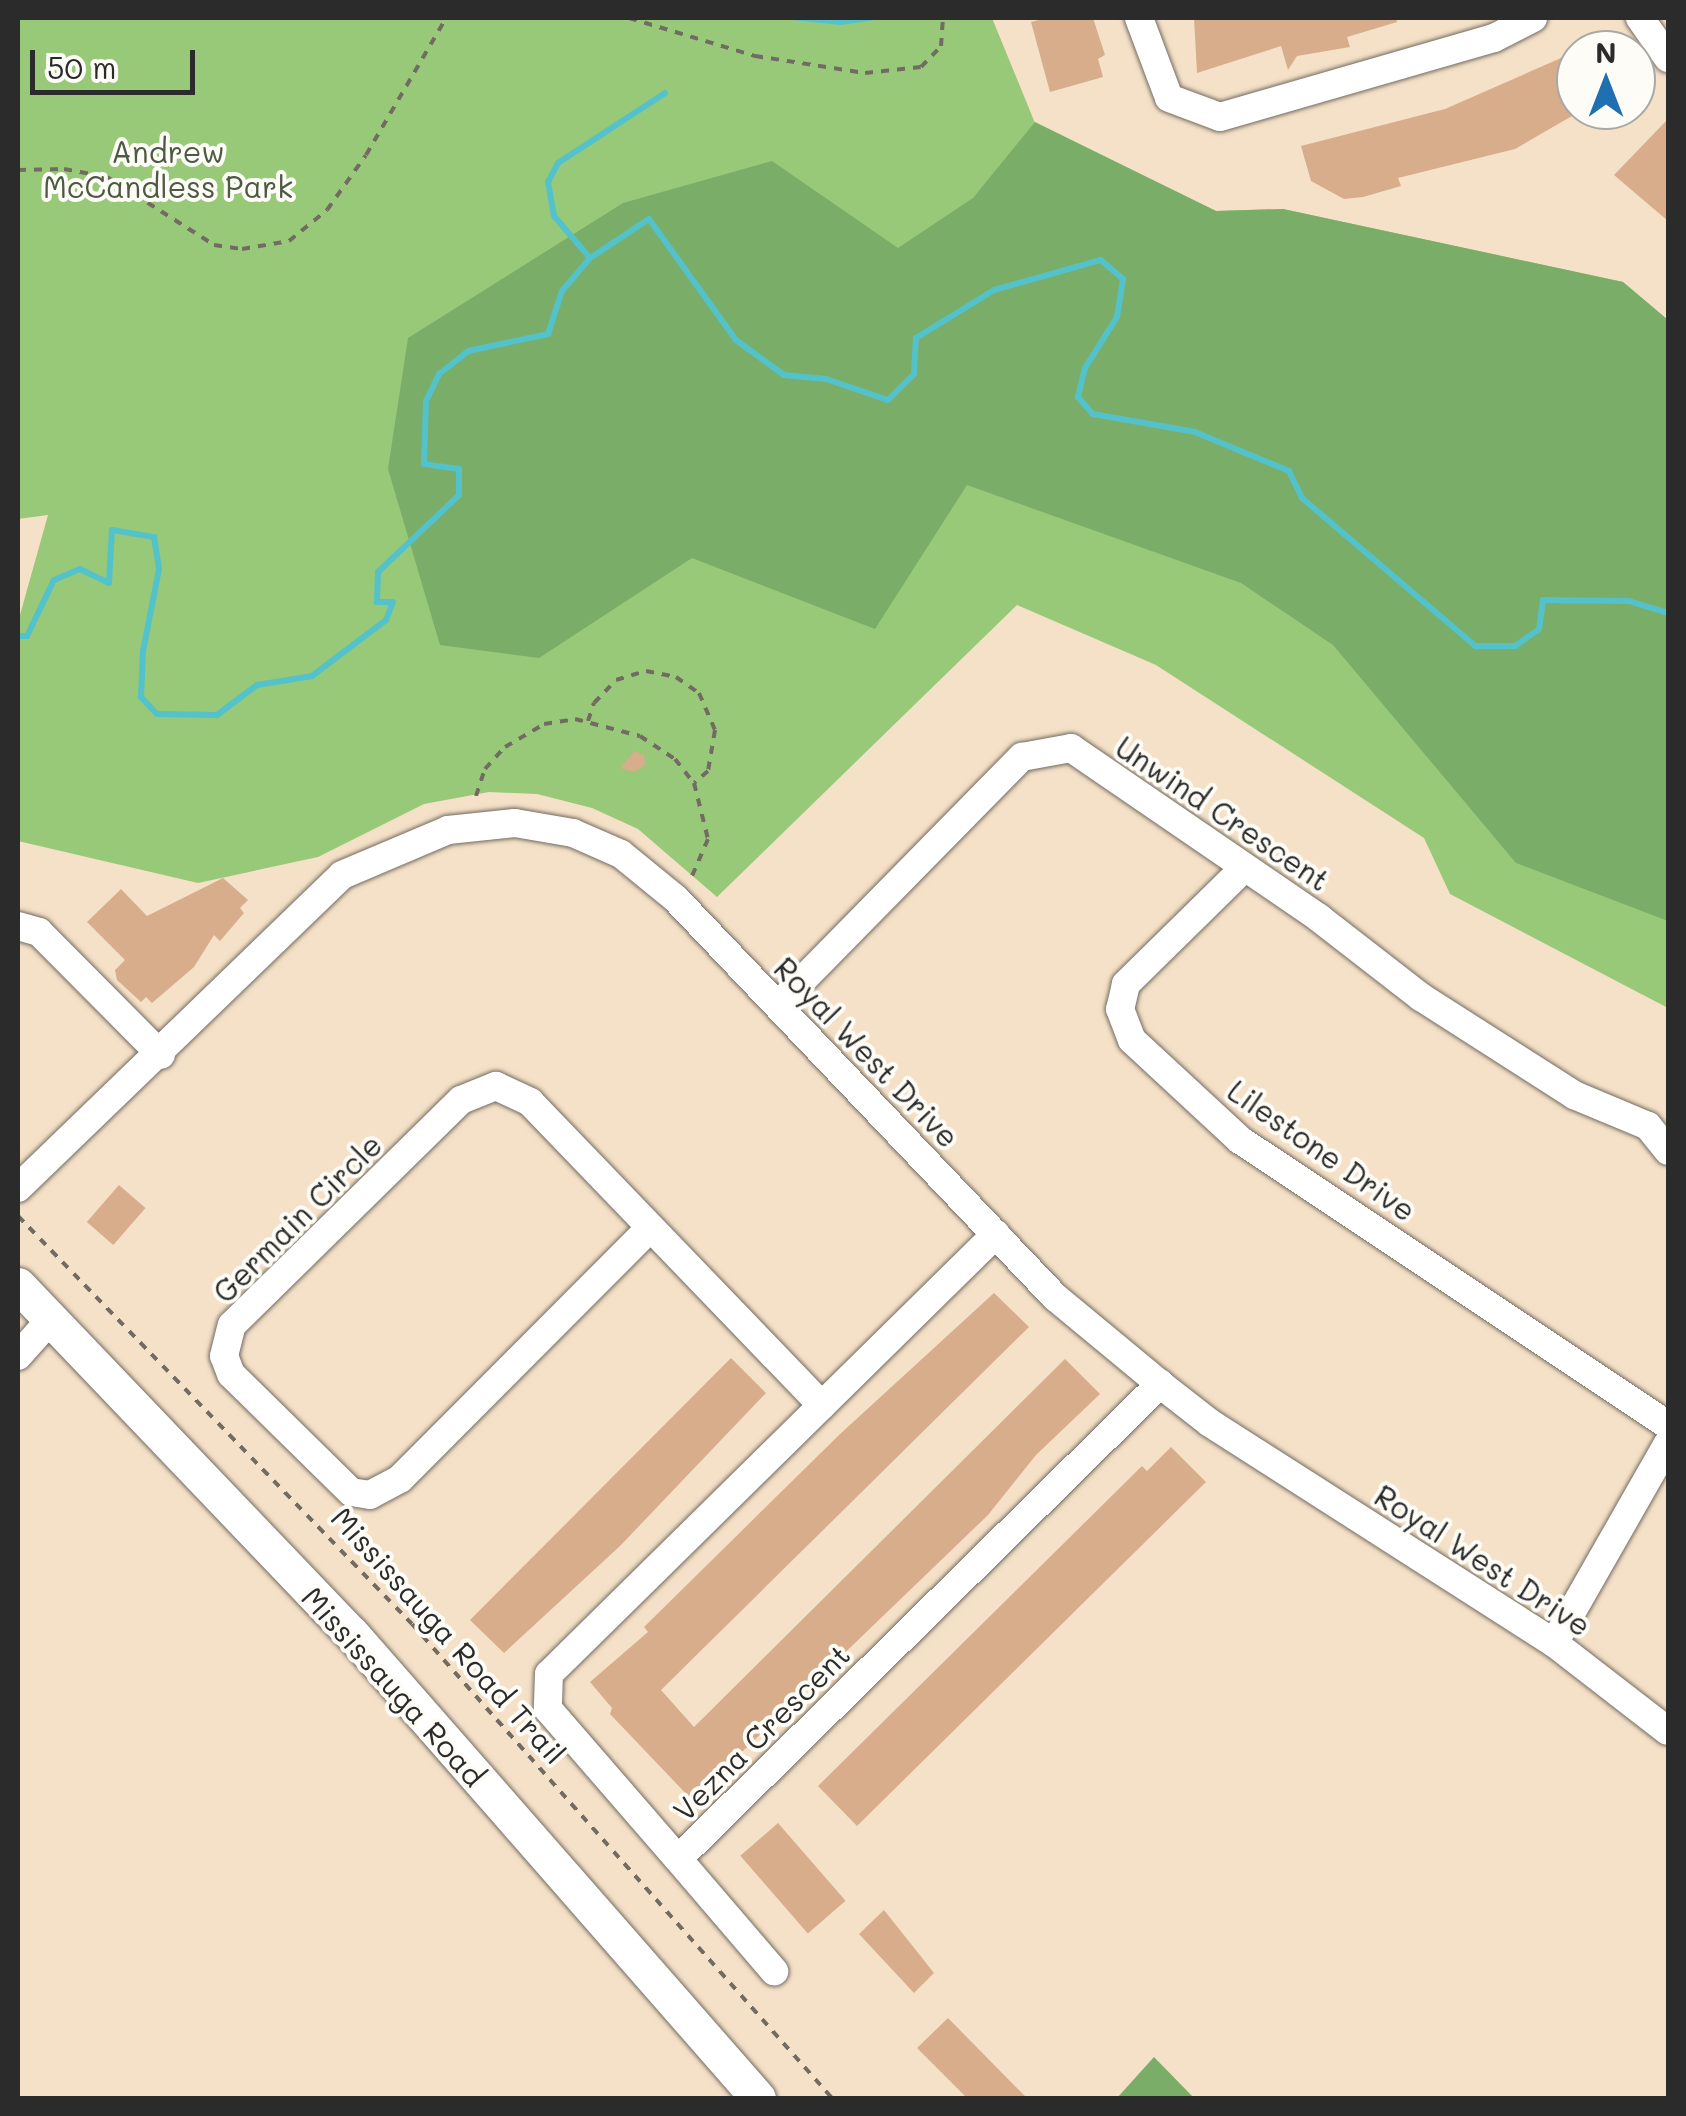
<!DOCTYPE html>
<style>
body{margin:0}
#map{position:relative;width:1686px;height:2116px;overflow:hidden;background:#f5e1c7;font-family:Mali,sans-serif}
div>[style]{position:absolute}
.green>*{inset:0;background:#98c978}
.forest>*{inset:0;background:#7aad68}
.water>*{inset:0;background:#54c2ca}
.stream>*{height:6px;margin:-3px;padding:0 3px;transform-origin:3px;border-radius:3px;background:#54c2ca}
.building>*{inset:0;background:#d8ad8b;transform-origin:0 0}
.path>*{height:4px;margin-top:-2px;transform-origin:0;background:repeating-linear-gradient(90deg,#726b62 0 8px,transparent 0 16px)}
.roads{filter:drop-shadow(0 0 2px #726b62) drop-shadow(0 0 2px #726b62)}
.minor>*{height:28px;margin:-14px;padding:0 14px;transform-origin:14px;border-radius:14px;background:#fff}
.major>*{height:35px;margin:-17.5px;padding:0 17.5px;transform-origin:17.5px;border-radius:17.5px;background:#fff}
span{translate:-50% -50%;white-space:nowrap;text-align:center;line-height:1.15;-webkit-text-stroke:8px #fdfcf7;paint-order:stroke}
.park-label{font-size:30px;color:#4c5a42}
.street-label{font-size:30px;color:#2b2b2b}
.frame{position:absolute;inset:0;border:20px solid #2b2b2b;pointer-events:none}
.north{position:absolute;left:1556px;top:30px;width:100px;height:100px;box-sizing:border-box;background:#fdfcf7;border:2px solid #a9a8a5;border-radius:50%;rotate:0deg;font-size:28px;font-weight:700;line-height:40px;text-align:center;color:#2b2b2b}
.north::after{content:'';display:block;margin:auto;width:35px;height:45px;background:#1f6fb2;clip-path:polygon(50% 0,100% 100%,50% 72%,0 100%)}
.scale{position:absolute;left:30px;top:50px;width:165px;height:45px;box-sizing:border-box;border:5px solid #2b2b2b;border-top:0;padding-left:12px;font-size:30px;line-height:35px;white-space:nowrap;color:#2b2b2b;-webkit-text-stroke:8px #fdfcf7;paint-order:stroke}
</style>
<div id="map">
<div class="green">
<div style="clip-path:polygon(18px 18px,992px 18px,1035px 123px,1216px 211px,1283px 209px,1623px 282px,1668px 320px,1668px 1008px,1450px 894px,1424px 838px,1156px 665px,1017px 605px,717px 897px,638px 829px,592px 808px,537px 794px,489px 792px,424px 804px,318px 857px,198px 883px,18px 841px,18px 622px,48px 515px,18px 519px)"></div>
</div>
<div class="forest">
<div style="clip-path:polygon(1035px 122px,1216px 211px,1283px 209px,1623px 282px,1668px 320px,1668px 921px,1516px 863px,1333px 645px,1241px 583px,967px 485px,875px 629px,692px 558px,539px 658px,440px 645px,388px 469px,408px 338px,623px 203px,772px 161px,898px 248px,973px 198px)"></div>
<div style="clip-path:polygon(1154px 2057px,1194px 2098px,1117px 2098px)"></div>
</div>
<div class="water">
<div style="clip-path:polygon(772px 18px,889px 18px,841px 25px)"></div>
</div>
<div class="stream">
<div style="left:590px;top:258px;width:55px;rotate:-130.6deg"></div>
<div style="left:554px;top:216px;width:35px;rotate:-100deg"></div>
<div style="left:548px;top:182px;width:21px;rotate:-62deg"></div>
<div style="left:558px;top:163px;width:128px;rotate:-33.2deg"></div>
<div style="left:18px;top:636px;width:9px"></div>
<div style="left:27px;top:636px;width:62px;rotate:-64.3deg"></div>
<div style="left:54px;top:580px;width:28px;rotate:-23deg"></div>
<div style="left:80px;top:569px;width:32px;rotate:26deg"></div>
<div style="left:109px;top:583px;width:53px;rotate:-86.8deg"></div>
<div style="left:112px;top:530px;width:43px;rotate:9.5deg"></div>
<div style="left:154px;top:537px;width:32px;rotate:81deg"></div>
<div style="left:159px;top:569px;width:84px;rotate:101deg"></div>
<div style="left:143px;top:651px;width:46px;rotate:92.5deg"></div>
<div style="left:141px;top:697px;width:23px;rotate:47deg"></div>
<div style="left:157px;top:714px;width:60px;rotate:1deg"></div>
<div style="left:217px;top:715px;width:50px;rotate:-36.9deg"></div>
<div style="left:257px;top:685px;width:56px;rotate:-9.3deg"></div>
<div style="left:312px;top:676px;width:93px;rotate:-37.1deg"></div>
<div style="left:386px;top:620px;width:19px;rotate:-69deg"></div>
<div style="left:393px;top:602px;width:16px;rotate:180deg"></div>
<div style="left:377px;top:602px;width:30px;rotate:-88deg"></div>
<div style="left:378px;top:572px;width:112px;rotate:-43.5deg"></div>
<div style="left:459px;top:495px;width:26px;rotate:-90deg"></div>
<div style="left:459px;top:469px;width:35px;rotate:-172deg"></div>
<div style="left:424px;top:464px;width:63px;rotate:-88.2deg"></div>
<div style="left:426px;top:401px;width:30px;rotate:-64deg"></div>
<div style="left:439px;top:374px;width:37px;rotate:-38deg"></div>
<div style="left:468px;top:351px;width:82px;rotate:-12deg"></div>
<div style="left:548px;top:334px;width:45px;rotate:-72deg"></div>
<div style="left:562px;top:291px;width:43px;rotate:-49.7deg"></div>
<div style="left:590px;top:258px;width:71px;rotate:-33.5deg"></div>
<div style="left:649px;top:219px;width:149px;rotate:54.3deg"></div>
<div style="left:736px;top:340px;width:59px;rotate:36.1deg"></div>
<div style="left:784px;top:375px;width:42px;rotate:5.4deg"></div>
<div style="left:826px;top:379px;width:65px;rotate:18.7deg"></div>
<div style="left:888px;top:400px;width:37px;rotate:-45deg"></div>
<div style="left:914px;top:374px;width:36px;rotate:-87deg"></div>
<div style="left:916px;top:338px;width:92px;rotate:-31.6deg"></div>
<div style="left:994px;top:290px;width:111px;rotate:-15.7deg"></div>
<div style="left:1101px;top:260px;width:29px;rotate:41deg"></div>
<div style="left:1123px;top:279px;width:38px;rotate:99deg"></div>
<div style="left:1117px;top:317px;width:60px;rotate:122.1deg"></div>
<div style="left:1085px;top:368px;width:30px;rotate:104deg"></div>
<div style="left:1078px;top:397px;width:23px;rotate:49deg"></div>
<div style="left:1093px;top:414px;width:104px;rotate:10deg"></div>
<div style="left:1195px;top:432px;width:102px;rotate:22.5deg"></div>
<div style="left:1289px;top:471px;width:30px;rotate:64deg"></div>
<div style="left:1302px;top:498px;width:228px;rotate:40.5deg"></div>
<div style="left:1475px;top:646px;width:40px"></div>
<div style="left:1515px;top:646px;width:29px;rotate:-35deg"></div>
<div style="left:1539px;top:629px;width:29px;rotate:-82deg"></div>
<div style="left:1543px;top:600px;width:86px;rotate:0.7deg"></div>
<div style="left:1629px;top:601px;width:41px;rotate:17.1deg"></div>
</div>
<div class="building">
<div style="clip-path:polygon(1046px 18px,1093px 18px,1105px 55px,1098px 59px,1103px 77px,1050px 92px,1031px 22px)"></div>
<div style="clip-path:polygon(1194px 18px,1396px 18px,1397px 22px,1347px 37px,1350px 47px,1297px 56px,1288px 70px,1281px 46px,1197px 73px)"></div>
<div style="clip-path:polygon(1561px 58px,1567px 69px,1572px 66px,1572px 116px,1515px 149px,1398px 178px,1401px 186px,1363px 197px,1344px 199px,1311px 181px,1301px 146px,1445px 109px)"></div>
<div style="clip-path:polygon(1668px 119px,1668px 221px,1614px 175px)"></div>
<div style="clip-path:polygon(635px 751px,644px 755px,645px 765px,634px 772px,620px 768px)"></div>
<div style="clip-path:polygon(223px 878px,248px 900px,240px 908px,244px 913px,220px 941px,214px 935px,194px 967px,152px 1003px,146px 997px,141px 1002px,117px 980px,115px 970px,125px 960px,87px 922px,121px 889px,147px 916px)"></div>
<div style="left:119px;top:1185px;width:35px;height:49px;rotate:41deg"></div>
<div style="clip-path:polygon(994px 1293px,1029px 1327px,661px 1690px,694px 1727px,1065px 1359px,1100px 1394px,1036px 1455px,988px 1515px,692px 1800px,610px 1714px,612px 1708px,590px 1682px,648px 1632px,644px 1627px,839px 1435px)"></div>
<div style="clip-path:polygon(731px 1358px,766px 1393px,620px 1546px,504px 1653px,470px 1620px)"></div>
<div style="clip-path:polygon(1171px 1447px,1206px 1482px,857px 1826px,818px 1786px,1142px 1466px,1147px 1471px)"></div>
<div style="left:778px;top:1823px;width:103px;height:50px;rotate:49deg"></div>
<div style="clip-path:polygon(884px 1910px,934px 1973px,914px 1993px,859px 1934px)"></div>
<div style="clip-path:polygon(948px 2018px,1007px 2078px,1027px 2098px,967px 2098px,917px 2048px)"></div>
</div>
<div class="path">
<div style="left:629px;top:18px;width:132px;rotate:16.8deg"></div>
<div style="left:755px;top:56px;width:111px;rotate:8.8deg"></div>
<div style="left:865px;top:73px;width:56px;rotate:-6.1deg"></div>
<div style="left:921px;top:67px;width:29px;rotate:-46deg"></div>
<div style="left:941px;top:46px;width:28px;rotate:-86deg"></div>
<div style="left:18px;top:170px;width:46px;rotate:-1.2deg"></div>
<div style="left:64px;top:169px;width:44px;rotate:10.5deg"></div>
<div style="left:107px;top:177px;width:127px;rotate:32.4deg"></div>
<div style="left:214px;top:245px;width:28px;rotate:8deg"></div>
<div style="left:242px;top:249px;width:48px;rotate:-9.7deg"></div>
<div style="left:289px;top:241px;width:49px;rotate:-39.2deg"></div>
<div style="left:327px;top:210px;width:67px;rotate:-54.7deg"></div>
<div style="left:366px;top:155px;width:159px;rotate:-59.7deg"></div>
<div style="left:588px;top:721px;width:19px;rotate:-72deg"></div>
<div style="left:594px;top:703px;width:32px;rotate:-46deg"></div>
<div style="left:616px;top:680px;width:31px;rotate:-17deg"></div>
<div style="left:646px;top:671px;width:31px;rotate:11deg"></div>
<div style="left:676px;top:677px;width:28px;rotate:35deg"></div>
<div style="left:699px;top:693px;width:40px;rotate:66.6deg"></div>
<div style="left:715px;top:730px;width:42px;rotate:99.7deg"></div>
<div style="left:708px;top:771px;width:18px;rotate:139deg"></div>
<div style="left:476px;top:796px;width:28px;rotate:-72deg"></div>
<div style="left:485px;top:769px;width:30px;rotate:-48deg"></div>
<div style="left:505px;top:747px;width:45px;rotate:-30.5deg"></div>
<div style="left:544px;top:724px;width:31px;rotate:-9deg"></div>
<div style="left:575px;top:719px;width:67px;rotate:14.7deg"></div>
<div style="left:640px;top:736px;width:42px;rotate:33.3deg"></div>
<div style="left:675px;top:759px;width:31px;rotate:52deg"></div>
<div style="left:694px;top:783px;width:58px;rotate:76deg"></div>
<div style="left:708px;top:839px;width:40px;rotate:113.4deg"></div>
<div style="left:18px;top:1216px;width:567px;rotate:46deg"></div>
<div style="left:412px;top:1624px;width:633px;rotate:48.46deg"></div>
</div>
<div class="roads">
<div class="minor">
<div style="left:1139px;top:18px;width:85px;rotate:69.4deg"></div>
<div style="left:1169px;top:98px;width:54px;rotate:20.4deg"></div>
<div style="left:1220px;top:117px;width:285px;rotate:-16.1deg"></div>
<div style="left:1494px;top:38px;width:44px;rotate:-27.1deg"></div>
<div style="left:1640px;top:18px;width:49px;rotate:55deg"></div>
<div style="left:1242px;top:870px;width:163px;rotate:135.5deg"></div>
<div style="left:1126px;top:984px;width:26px;rotate:103deg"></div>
<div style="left:1120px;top:1009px;width:33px;rotate:69deg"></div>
<div style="left:1132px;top:1040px;width:147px;rotate:42.8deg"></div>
<div style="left:1240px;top:1140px;width:514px;rotate:33.66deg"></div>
<div style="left:18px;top:926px;width:22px;rotate:16deg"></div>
<div style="left:39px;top:932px;width:173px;rotate:45.2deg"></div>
<div style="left:778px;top:1005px;width:348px;rotate:-45.5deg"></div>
<div style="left:1022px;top:757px;width:50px;rotate:-10.4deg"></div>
<div style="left:1071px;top:748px;width:301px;rotate:34.4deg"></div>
<div style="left:1319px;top:918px;width:129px;rotate:37.8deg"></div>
<div style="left:1421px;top:997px;width:182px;rotate:32.6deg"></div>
<div style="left:1574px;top:1095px;width:80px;rotate:22.7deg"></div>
<div style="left:1648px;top:1126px;width:32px;rotate:51deg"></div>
<div style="left:18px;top:1188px;width:450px;rotate:-44deg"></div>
<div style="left:342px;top:875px;width:115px;rotate:-23deg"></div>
<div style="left:448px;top:830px;width:67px;rotate:-6deg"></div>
<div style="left:515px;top:823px;width:59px;rotate:9.8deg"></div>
<div style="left:573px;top:833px;width:52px;rotate:23.6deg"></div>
<div style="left:621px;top:854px;width:70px;rotate:39.2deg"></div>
<div style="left:675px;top:898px;width:551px;rotate:46.4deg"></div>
<div style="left:1055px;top:1297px;width:136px;rotate:39.6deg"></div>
<div style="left:1160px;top:1384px;width:63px;rotate:38deg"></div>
<div style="left:1210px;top:1423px;width:408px;rotate:32.6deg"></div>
<div style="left:1554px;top:1643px;width:144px;rotate:37.7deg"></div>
<div style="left:650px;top:1228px;width:354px;rotate:134.9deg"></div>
<div style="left:400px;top:1479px;width:34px;rotate:152deg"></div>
<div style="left:370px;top:1495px;width:19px;rotate:-171deg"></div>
<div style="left:351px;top:1492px;width:168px;rotate:-135.5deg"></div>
<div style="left:231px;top:1374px;width:19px;rotate:-111deg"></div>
<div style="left:224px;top:1356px;width:32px;rotate:-76deg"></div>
<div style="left:232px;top:1325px;width:321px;rotate:-44.5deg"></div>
<div style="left:461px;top:1100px;width:38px;rotate:-22deg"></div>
<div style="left:496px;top:1086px;width:38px;rotate:25deg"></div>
<div style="left:530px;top:1102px;width:421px;rotate:46.1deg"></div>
<div style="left:996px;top:1234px;width:627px;rotate:135.45deg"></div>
<div style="left:549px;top:1674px;width:35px;rotate:92deg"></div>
<div style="left:548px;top:1709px;width:198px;rotate:49.1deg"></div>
<div style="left:678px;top:1859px;width:677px;rotate:-44.58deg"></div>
<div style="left:18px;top:1356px;width:50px;rotate:-48.3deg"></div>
<div style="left:1554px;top:1643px;width:230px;rotate:-60.3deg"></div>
<div style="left:678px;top:1859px;width:148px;rotate:49.4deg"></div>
</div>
<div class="major">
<div style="left:18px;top:1285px;width:482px;rotate:46.3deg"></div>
<div style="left:351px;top:1633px;width:618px;rotate:48.81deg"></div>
</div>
</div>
<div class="park-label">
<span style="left:168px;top:168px">Andrew<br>McCandless Park</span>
</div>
<div class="street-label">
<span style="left:1223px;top:813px;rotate:34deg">Unwind Crescent</span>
<span style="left:867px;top:1052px;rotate:46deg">Royal West Drive</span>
<span style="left:1322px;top:1150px;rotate:35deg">Lilestone Drive</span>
<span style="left:297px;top:1218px;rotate:-45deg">Germain Circle</span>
<span style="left:1483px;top:1560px;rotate:33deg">Royal West Drive</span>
<span style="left:449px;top:1635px;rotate:48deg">Mississauga Road Trail</span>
<span style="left:394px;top:1686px;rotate:48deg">Mississauga Road</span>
<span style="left:761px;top:1732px;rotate:-45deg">Vezna Crescent</span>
</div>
<div class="frame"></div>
<div class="north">N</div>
<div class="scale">50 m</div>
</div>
